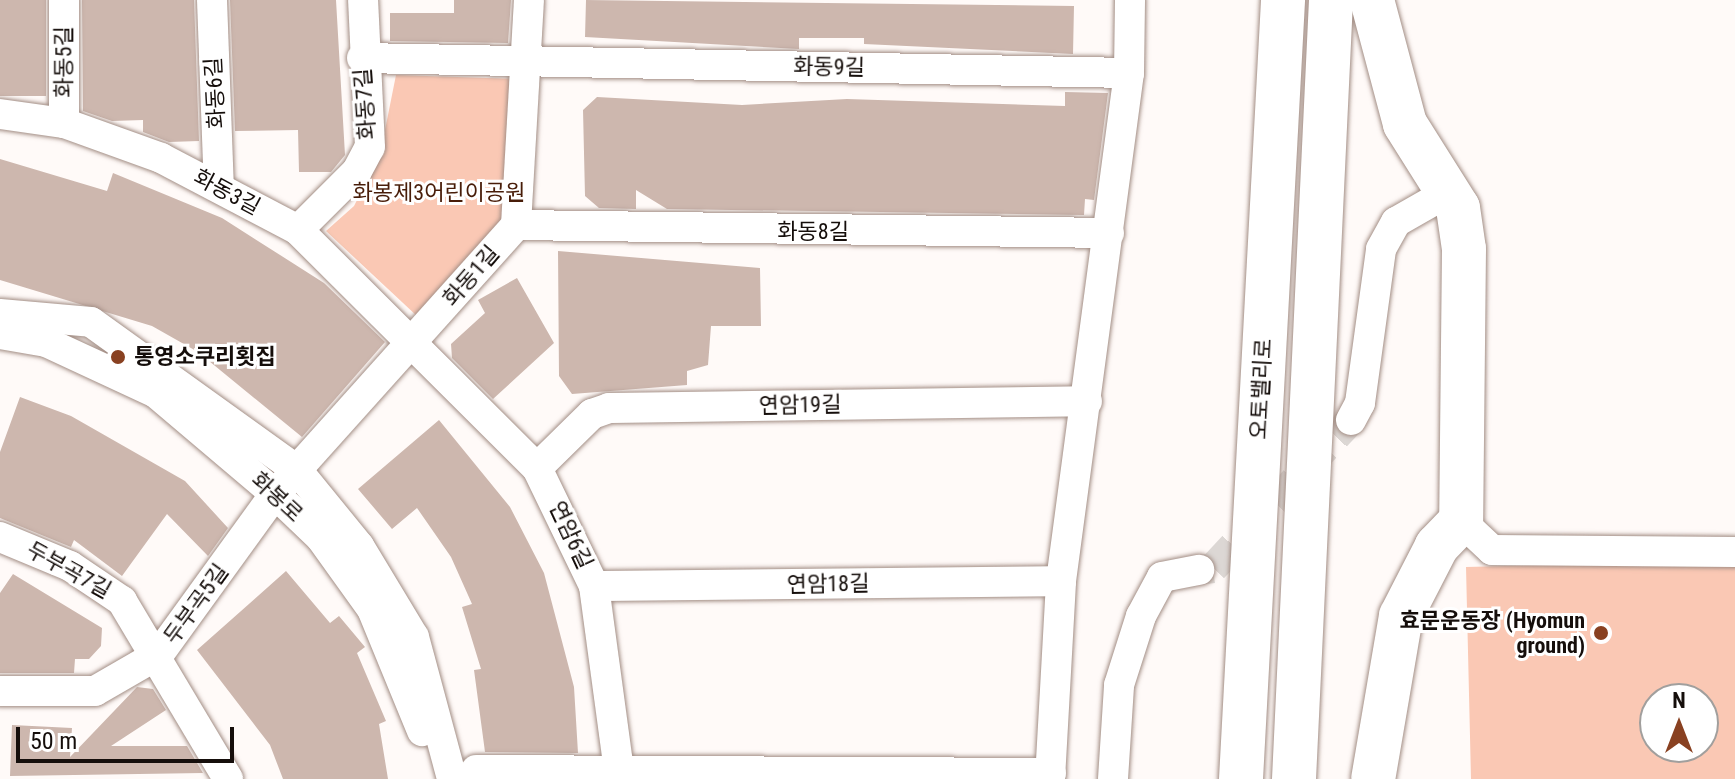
<!DOCTYPE html>
<meta charset="utf-8">
<style>
body{margin:0}
#map{position:relative;width:1735px;height:779px;overflow:hidden;background:#fffaf8;font-family:"Roboto Condensed","Noto Sans KR",sans-serif}
div>[style]{position:absolute}
.green>*{inset:0;background:#fac8b4}
.building>*{inset:0;background:#cdb7ae;transform-origin:0 0}
.minor-tunnel>*{height:30px;margin-top:-15px;transform-origin:0;background:repeating-linear-gradient(90deg,#dcd7d4 0 30px,transparent 0 45px)}
.roads{filter:drop-shadow(0 0 2px #a38e85) drop-shadow(0 0 2px #a38e85)}
.minor>*{height:30px;margin:-15px;padding:0 15px;transform-origin:15px;border-radius:15px;background:#fff}
.highway>*{height:44px;margin:-22px;padding:0 22px;transform-origin:22px;border-radius:22px;background:#fff}
.dots>*{width:22px;height:22px;translate:-50% -50%;box-sizing:border-box;border:4px solid #fff;border-radius:50%}
span{translate:-50% -50%;white-space:nowrap;text-align:center;line-height:1.15;-webkit-text-stroke:6px #fff;paint-order:stroke}
.street-label{font-size:22px;color:#150e0b}
.park-label{font-size:22px;color:#481d09}
.poi-label{font-size:22px;color:#150e0b;font-weight:700}
.left{translate:0 -50%;text-align:left}
.right{translate:-100% -50%;text-align:right}
.north{position:absolute;left:1639px;top:683px;width:80px;height:80px;box-sizing:border-box;background:#fff;border:2px solid #a19f9d;border-radius:50%;rotate:0deg;font-size:22px;font-weight:700;line-height:32px;text-align:center;color:#150e0b}
.north::after{content:'';display:block;margin:auto;width:28px;height:36px;background:#894121;clip-path:polygon(50% 0,100% 100%,50% 72%,0 100%)}
.scale{position:absolute;left:16px;top:727px;width:218px;height:36px;box-sizing:border-box;border:4px solid #150e0b;border-top:0;padding-left:10px;font-size:24px;line-height:28px;white-space:nowrap;color:#150e0b;-webkit-text-stroke:6px #fff;paint-order:stroke}
</style>
<div id="map">
<div class="green">
<div style="clip-path:polygon(396px 75px,519px 79px,507px 223px,418px 317px,326px 231px,354px 206px,380px 155px)"></div>
<div style="clip-path:polygon(evenodd,1735px 560px,1735px 779px,1471px 779px,1466px 567px,1735px 560px,1655px 699px,1703px 699px,1703px 747px,1655px 747px,1655px 699px)"></div>
</div>
<div class="building">
<div style="left:0;top:0;width:46px;height:96px"></div>
<div style="clip-path:polygon(82px 0,194px 0,199px 141px,169px 142px,143px 132px,143px 120px,112px 121px,83px 111px)"></div>
<div style="clip-path:polygon(230px 0,336px 0,345px 155px,331px 172px,299px 172px,298px 130px,235px 131px)"></div>
<div style="clip-path:polygon(454px 0,511px 0,508px 43px,390px 41px,390px 13px,454px 13px)"></div>
<div style="clip-path:polygon(586px 0,1074px 6px,1073px 54px,864px 44px,864px 38px,799px 38px,799px 49px,585px 37px)"></div>
<div style="clip-path:polygon(1065px 92px,1108px 93px,1094px 200px,1085px 199px,1084px 215px,667px 209px,636px 190px,636px 209px,599px 208px,585px 196px,583px 110px,597px 97px,742px 105px,847px 99px,1065px 106px)"></div>
<div style="clip-path:polygon(0 159px,107px 191px,113px 173px,222px 218px,324px 283px,385px 342px,302px 437px,198px 352px,152px 326px,0 280px)"></div>
<div style="clip-path:polygon(558px 251px,760px 268px,761px 326px,711px 326px,708px 365px,687px 371px,687px 385px,572px 394px,559px 376px)"></div>
<div style="clip-path:polygon(517px 278px,554px 343px,493px 399px,452px 358px,451px 344px,485px 313px,478px 300px)"></div>
<div style="clip-path:polygon(20px 397px,71px 416px,185px 481px,228px 528px,208px 556px,167px 514px,122px 576px,74px 540px,71px 547px,0 518px,0 452px)"></div>
<div style="clip-path:polygon(439px 420px,510px 507px,544px 573px,574px 687px,578px 753px,485px 752px,474px 670px,481px 669px,462px 607px,472px 604px,451px 557px,417px 508px,392px 529px,358px 489px)"></div>
<div style="clip-path:polygon(286px 571px,330px 623px,339px 616px,365px 647px,357px 653px,386px 721px,379px 724px,388px 779px,283px 779px,270px 745px,197px 650px)"></div>
<div style="clip-path:polygon(13px 574px,102px 628px,101px 646px,89px 659px,75px 659px,74px 673px,0 673px,0 593px)"></div>
<div style="clip-path:polygon(137px 687px,153px 689px,166px 710px,111px 746px,187px 746px,203px 773px,10px 776px,12px 725px,72px 728px,70px 757px)"></div>
</div>
<div class="minor-tunnel">
<div style="left:1199px;top:570px;width:14px;rotate:-8deg"></div>
<div style="left:1213px;top:568px;width:202px;rotate:-47deg"></div>
</div>
<div class="roads">
<div class="minor">
<div style="left:212px;top:0;width:187px;rotate:87.9deg"></div>
<div style="left:362px;top:58px;width:767px;rotate:1.12deg"></div>
<div style="left:0;top:114px;width:65px;rotate:8deg"></div>
<div style="left:64px;top:123px;width:103px;rotate:19.8deg"></div>
<div style="left:161px;top:158px;width:155px;rotate:27.7deg"></div>
<div style="left:298px;top:230px;width:337px;rotate:44.9deg"></div>
<div style="left:537px;top:468px;width:131px;rotate:64.2deg"></div>
<div style="left:594px;top:586px;width:195px;rotate:82.3deg"></div>
<div style="left:64px;top:123px;width:123px;rotate:-90deg"></div>
<div style="left:516px;top:225px;width:593px;rotate:0.77deg"></div>
<div style="left:298px;top:230px;width:83px;rotate:-45deg"></div>
<div style="left:357px;top:171px;width:27px;rotate:-62deg"></div>
<div style="left:370px;top:147px;width:147px;rotate:-92.7deg"></div>
<div style="left:0;top:314px;width:91px;rotate:5deg"></div>
<div style="left:91px;top:322px;width:254px;rotate:35.7deg"></div>
<div style="left:297px;top:470px;width:98px;rotate:50.8deg"></div>
<div style="left:359px;top:546px;width:106px;rotate:58.9deg"></div>
<div style="left:414px;top:637px;width:147px;rotate:75deg"></div>
<div style="left:0;top:334px;width:47px;rotate:9.9deg"></div>
<div style="left:46px;top:342px;width:121px;rotate:24.9deg"></div>
<div style="left:156px;top:393px;width:156px;rotate:40.3deg"></div>
<div style="left:275px;top:494px;width:64px;rotate:43.7deg"></div>
<div style="left:321px;top:538px;width:87px;rotate:54.3deg"></div>
<div style="left:372px;top:609px;width:132px;rotate:67.7deg"></div>
<div style="left:1351px;top:420px;width:19px;rotate:-62deg"></div>
<div style="left:1360px;top:403px;width:155px;rotate:-82.2deg"></div>
<div style="left:1381px;top:249px;width:31px;rotate:-61deg"></div>
<div style="left:1396px;top:222px;width:56px;rotate:-29.7deg"></div>
<div style="left:537px;top:468px;width:77px;rotate:-44.5deg"></div>
<div style="left:592px;top:414px;width:18px;rotate:-19deg"></div>
<div style="left:609px;top:408px;width:478px;rotate:-0.8deg"></div>
<div style="left:1461px;top:521px;width:42px;rotate:43.1deg"></div>
<div style="left:1492px;top:550px;width:243px;rotate:0.5deg"></div>
<div style="left:0;top:537px;width:76px;rotate:22.5deg"></div>
<div style="left:70px;top:566px;width:63px;rotate:33.9deg"></div>
<div style="left:122px;top:601px;width:207px;rotate:59.2deg"></div>
<div style="left:594px;top:586px;width:467px;rotate:-0.6deg"></div>
<div style="left:0;top:691px;width:95px"></div>
<div style="left:95px;top:691px;width:74px;rotate:-30deg"></div>
<div style="left:159px;top:654px;width:198px;rotate:-54.1deg"></div>
<div style="left:275px;top:494px;width:361px;rotate:-48.1deg"></div>
<div style="left:516px;top:225px;width:225px;rotate:-86.7deg"></div>
<div style="left:476px;top:770px;width:575px;rotate:0.3deg"></div>
<div style="left:1050px;top:779px;width:198px;rotate:-86.8deg"></div>
<div style="left:1061px;top:581px;width:513px;rotate:-82.38deg"></div>
<div style="left:1129px;top:73px;width:73px;rotate:-89.2deg"></div>
<div style="left:1113px;top:779px;width:94px;rotate:-86.3deg"></div>
<div style="left:1119px;top:685px;width:72px;rotate:-72.3deg"></div>
<div style="left:1141px;top:616px;width:44px;rotate:-61.7deg"></div>
<div style="left:1162px;top:577px;width:38px;rotate:-11deg"></div>
</div>
<div class="highway">
<div style="left:1372px;top:0;width:128px;rotate:75.1deg"></div>
<div style="left:1405px;top:124px;width:99px;rotate:57.8deg"></div>
<div style="left:1458px;top:208px;width:41px;rotate:81.7deg"></div>
<div style="left:1464px;top:249px;width:272px;rotate:90.6deg"></div>
<div style="left:1461px;top:521px;width:35px;rotate:134deg"></div>
<div style="left:1437px;top:546px;width:79px;rotate:117.2deg"></div>
<div style="left:1401px;top:616px;width:165px;rotate:99.7deg"></div>
<div style="left:1241px;top:779px;width:780px;rotate:-86.91deg"></div>
<div style="left:1294px;top:779px;width:780px;rotate:-87.28deg"></div>
</div>
</div>
<div class="dots">
<div style="left:118px;top:357px;background:#894121"></div>
<div style="left:1601px;top:633px;background:#894121"></div>
</div>
<div class="street-label">
<span style="left:64px;top:62px;rotate:-90deg">화동5길</span>
<span style="left:829px;top:67px;rotate:1deg">화동9길</span>
<span style="left:215px;top:93px;rotate:-93deg">화동6길</span>
<span style="left:365px;top:104px;rotate:-94deg">화동7길</span>
<span style="left:227px;top:192px;rotate:28deg">화동3길</span>
<span style="left:813px;top:232px">화동8길</span>
<span style="left:471px;top:276px;rotate:-49deg">화동1길</span>
<span style="left:1261px;top:389px;rotate:-87deg">오토밸리로</span>
<span style="left:800px;top:405px;rotate:-1deg">연암19길</span>
<span style="left:277px;top:497px;rotate:43deg">화봉로</span>
<span style="left:571px;top:535px;rotate:65deg">연암6길</span>
<span style="left:69px;top:570px;rotate:29deg">두부곡7길</span>
<span style="left:828px;top:584px;rotate:-1deg">연암18길</span>
<span style="left:196px;top:604px;rotate:-54deg">두부곡5길</span>
</div>
<div class="park-label">
<span style="left:439px;top:193px">화봉제3어린이공원</span>
</div>
<div class="poi-label">
<span class="left" style="left:134px;top:357px">통영소쿠리횟집</span>
<span class="right" style="left:1585px;top:633px">효문운동장 (Hyomun<br>ground)</span>
</div>
<div class="north">N</div>
<div class="scale">50 m</div>
</div>
